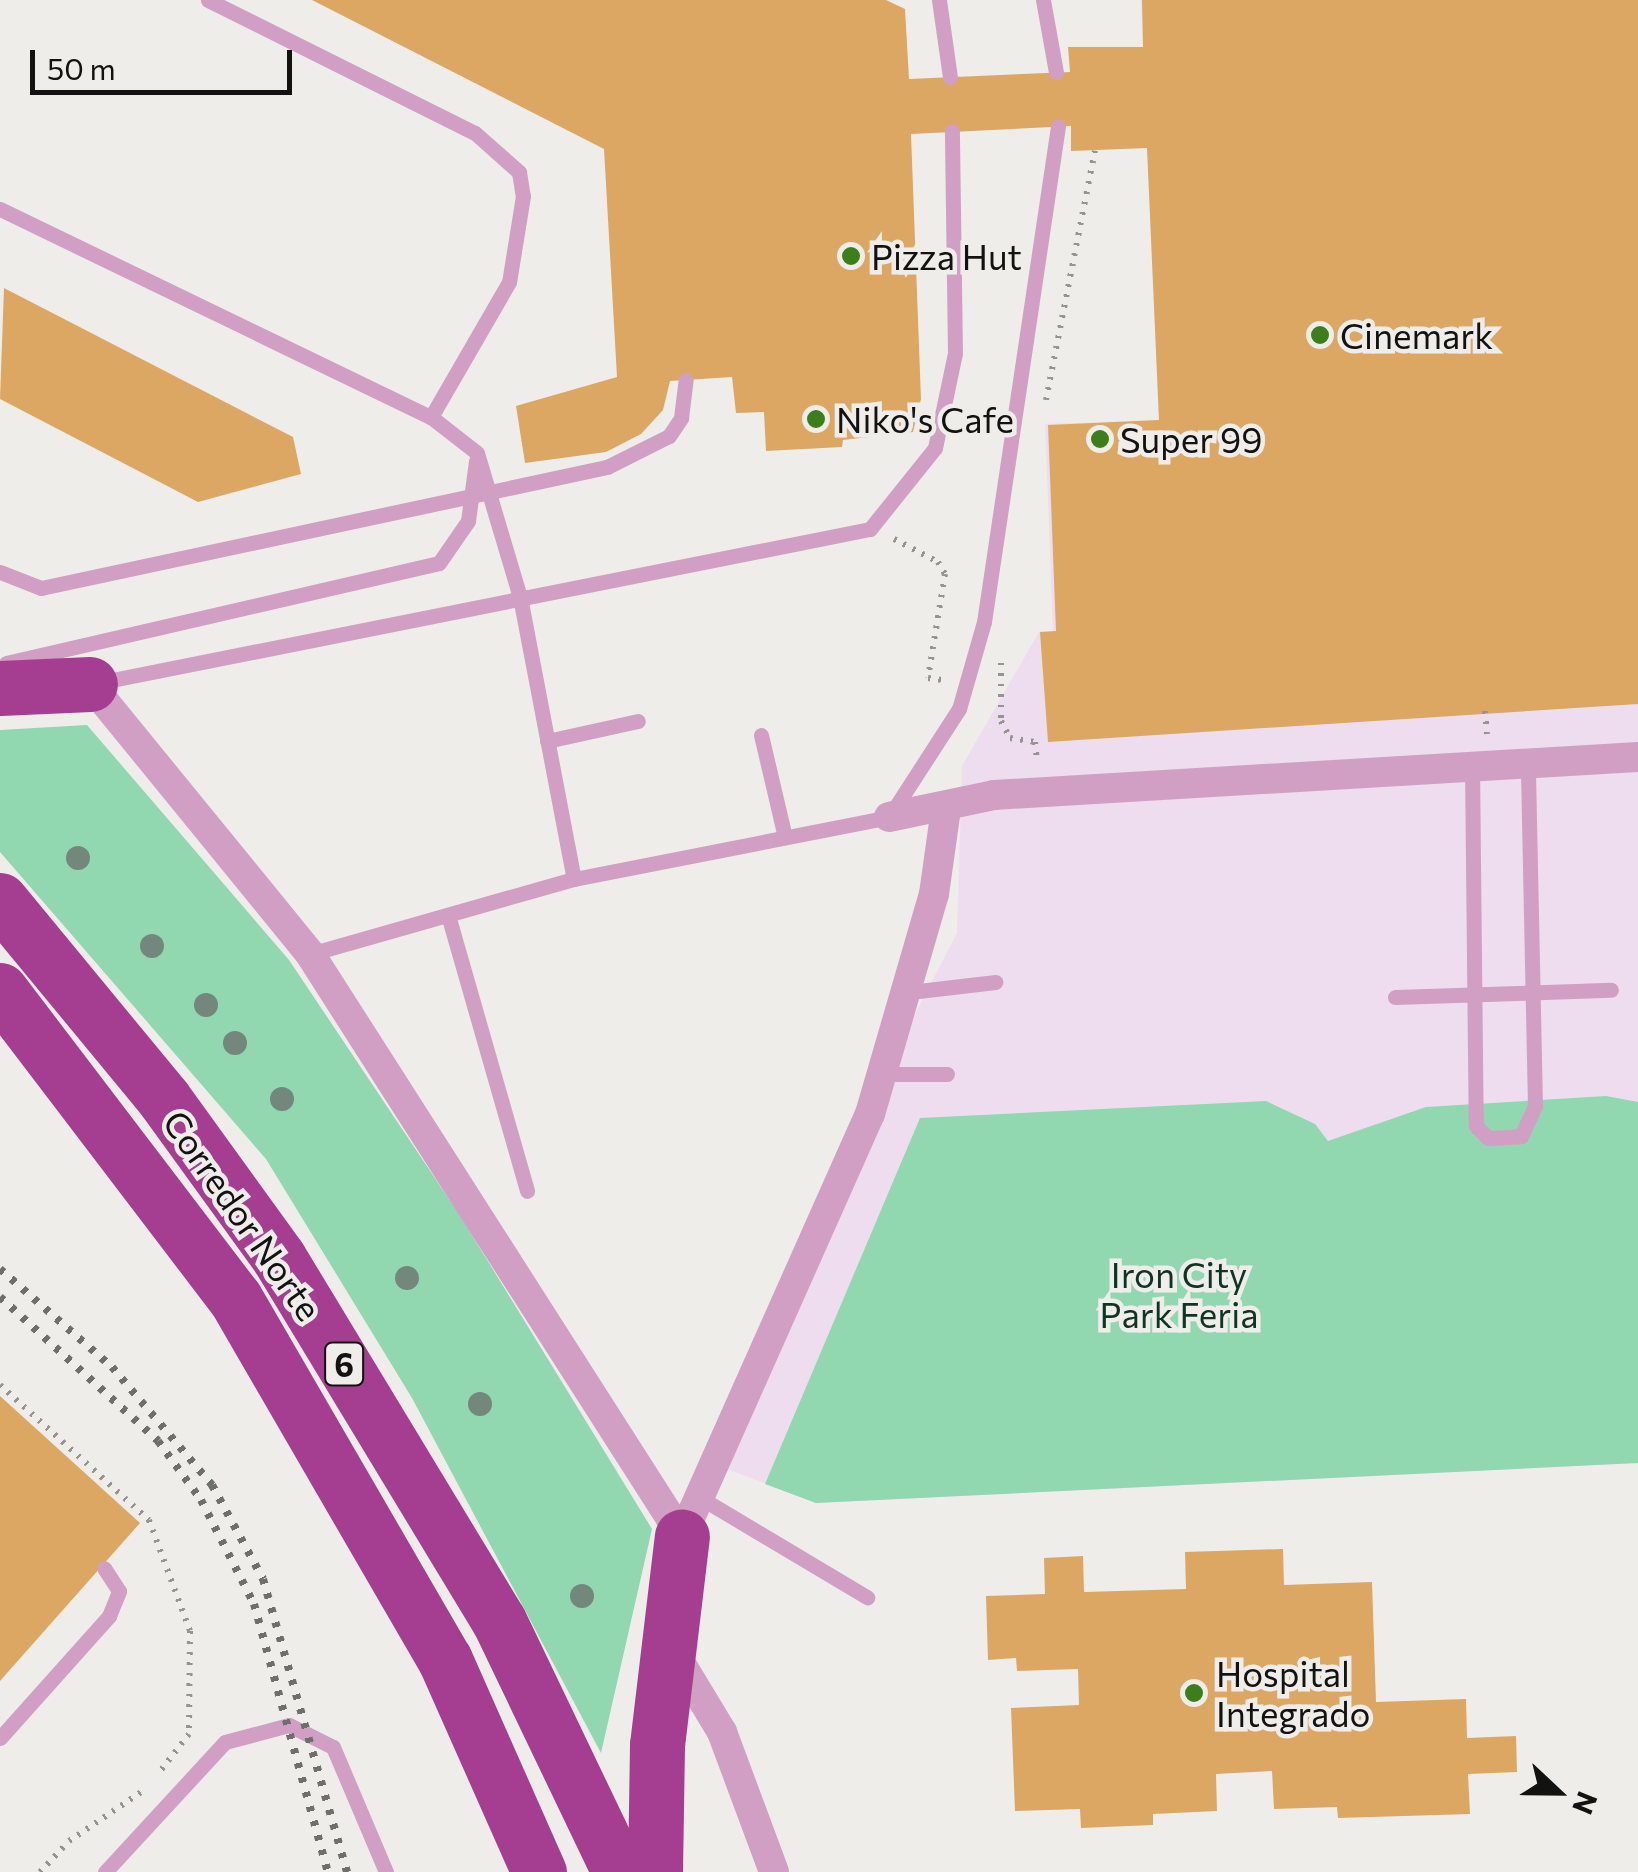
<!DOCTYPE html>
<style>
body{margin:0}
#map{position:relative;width:1638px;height:1872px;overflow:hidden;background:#efede9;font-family:Commissioner,sans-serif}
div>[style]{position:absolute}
.commercial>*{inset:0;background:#eeddef}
.green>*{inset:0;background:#91d7b0}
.building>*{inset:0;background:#dca763}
.path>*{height:6px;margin-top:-3px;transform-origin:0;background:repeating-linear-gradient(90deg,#959491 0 2.5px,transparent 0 10.5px)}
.service>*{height:15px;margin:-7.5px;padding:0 7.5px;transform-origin:7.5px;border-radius:7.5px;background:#d19fc3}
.minor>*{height:30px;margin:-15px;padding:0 15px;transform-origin:15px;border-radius:15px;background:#d19fc3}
.motorway>*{height:55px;margin:-27.5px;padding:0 27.5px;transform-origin:27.5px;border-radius:27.5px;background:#a53e90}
.rail>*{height:8px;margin-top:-4px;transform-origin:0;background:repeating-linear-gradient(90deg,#6e6e6b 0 5px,transparent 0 15px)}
.service-bridge>*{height:15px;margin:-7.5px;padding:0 7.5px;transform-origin:7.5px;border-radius:7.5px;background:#d19fc3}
.trees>*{width:24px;height:24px;margin:-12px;border-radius:50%;background:#73877c}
.dots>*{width:28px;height:28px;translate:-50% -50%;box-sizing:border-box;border:5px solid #efede9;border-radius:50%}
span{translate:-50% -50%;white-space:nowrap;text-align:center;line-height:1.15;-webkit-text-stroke:9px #efede9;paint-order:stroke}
.shield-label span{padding:2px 8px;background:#efede9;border:2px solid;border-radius:8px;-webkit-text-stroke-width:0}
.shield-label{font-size:32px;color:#121211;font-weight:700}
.poi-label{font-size:35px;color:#121211}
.left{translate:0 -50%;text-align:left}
.street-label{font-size:35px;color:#121211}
.park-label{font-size:35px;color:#0e3422}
.north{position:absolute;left:1508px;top:1742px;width:100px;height:100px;-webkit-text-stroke:8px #efede9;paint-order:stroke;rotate:112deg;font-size:28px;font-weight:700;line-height:40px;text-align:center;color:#121211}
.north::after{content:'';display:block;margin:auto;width:35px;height:45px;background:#121211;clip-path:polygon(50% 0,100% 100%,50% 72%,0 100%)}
.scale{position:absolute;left:30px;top:50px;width:262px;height:45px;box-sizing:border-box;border:5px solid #121211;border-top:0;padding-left:12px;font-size:30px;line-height:35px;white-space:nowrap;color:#121211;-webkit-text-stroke:8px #efede9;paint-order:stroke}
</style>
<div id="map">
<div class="commercial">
<div style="clip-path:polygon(1141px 0,1638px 0,1638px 1463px,816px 1503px,714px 1464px,884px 1074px,957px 933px,962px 766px,1039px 632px,1053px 631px,1045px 424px,1159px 420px)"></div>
</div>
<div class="green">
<div style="clip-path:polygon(87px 725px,289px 960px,459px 1214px,652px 1529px,601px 1753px,412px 1398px,266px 1159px,0 852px,0 730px)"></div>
<div style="clip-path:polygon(1606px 1096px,1638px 1102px,1638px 1463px,816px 1503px,765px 1484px,920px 1118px,1266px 1101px,1315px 1124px,1328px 1141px,1426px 1107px)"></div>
</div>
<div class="building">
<div style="clip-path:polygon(312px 0,886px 0,905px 9px,909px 79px,1070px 72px,1068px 47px,1143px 47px,1142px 0,1638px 0,1638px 704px,1048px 742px,1040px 632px,1056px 631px,1048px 425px,1159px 420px,1147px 148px,1071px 151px,1071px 126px,911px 134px,921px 399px,913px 432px,843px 440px,842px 447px,766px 451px,764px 412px,736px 413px,732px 377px,670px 381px,663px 410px,641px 434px,606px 452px,525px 463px,516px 406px,617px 377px,604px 149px)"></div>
<div style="clip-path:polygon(4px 288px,293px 437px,301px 474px,198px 502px,0 399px)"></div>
<div style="clip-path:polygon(0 1396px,140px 1523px,0 1681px)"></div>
<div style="clip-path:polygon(1283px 1549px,1284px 1585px,1372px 1582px,1376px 1702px,1466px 1699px,1467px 1738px,1516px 1736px,1517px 1772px,1468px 1774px,1470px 1814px,1338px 1818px,1337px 1807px,1274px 1809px,1272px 1771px,1216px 1774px,1217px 1811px,1153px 1814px,1153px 1825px,1081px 1828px,1080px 1809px,1015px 1811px,1011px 1708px,1079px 1705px,1078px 1669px,1017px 1671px,1016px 1658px,988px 1660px,986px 1596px,1045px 1594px,1044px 1558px,1083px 1556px,1084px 1592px,1186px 1589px,1185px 1552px)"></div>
</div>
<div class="path">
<div style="left:1046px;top:400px;width:254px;rotate:-78.9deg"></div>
<div style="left:894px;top:539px;width:50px;rotate:27.6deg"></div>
<div style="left:938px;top:562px;width:14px;rotate:60deg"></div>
<div style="left:945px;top:574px;width:105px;rotate:99.3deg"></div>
<div style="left:928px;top:678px;width:14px;rotate:8deg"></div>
<div style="left:1001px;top:663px;width:58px;rotate:90deg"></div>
<div style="left:1001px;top:721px;width:19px;rotate:62deg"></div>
<div style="left:1010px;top:738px;width:25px;rotate:9deg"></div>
<div style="left:1035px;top:742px;width:19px;rotate:84deg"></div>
<div style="left:1485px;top:711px;width:23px;rotate:85deg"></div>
<div style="left:0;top:1385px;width:201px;rotate:42.2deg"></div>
<div style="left:149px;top:1520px;width:118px;rotate:69.7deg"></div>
<div style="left:190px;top:1631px;width:103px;rotate:90.6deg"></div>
<div style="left:189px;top:1734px;width:46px;rotate:127.9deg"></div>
<div style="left:40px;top:1872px;width:42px;rotate:-46.9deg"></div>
<div style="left:69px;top:1841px;width:94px;rotate:-34.2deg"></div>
</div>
<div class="service">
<div style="left:208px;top:0;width:298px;rotate:26.5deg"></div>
<div style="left:475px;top:133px;width:59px;rotate:41.6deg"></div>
<div style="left:519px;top:172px;width:24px;rotate:81deg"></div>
<div style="left:523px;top:196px;width:87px;rotate:99.2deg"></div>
<div style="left:509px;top:282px;width:156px;rotate:120deg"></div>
<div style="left:939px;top:0;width:78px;rotate:81.9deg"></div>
<div style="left:1043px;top:0;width:73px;rotate:79.8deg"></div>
<div style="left:0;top:209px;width:479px;rotate:25.8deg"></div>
<div style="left:431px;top:417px;width:58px;rotate:38deg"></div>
<div style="left:477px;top:453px;width:150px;rotate:73.4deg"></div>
<div style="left:520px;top:597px;width:287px;rotate:79.2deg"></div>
<div style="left:0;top:572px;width:44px;rotate:21.3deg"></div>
<div style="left:6px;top:663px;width:444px;rotate:-13deg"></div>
<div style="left:439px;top:563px;width:51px;rotate:-55.4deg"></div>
<div style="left:468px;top:521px;width:61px;rotate:-82.4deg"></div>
<div style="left:97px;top:683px;width:788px;rotate:-11.27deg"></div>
<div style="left:870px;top:529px;width:104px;rotate:-51.3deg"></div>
<div style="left:935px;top:448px;width:97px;rotate:-78.1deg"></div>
<div style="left:955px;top:353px;width:222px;rotate:-90.8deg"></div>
<div style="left:761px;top:735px;width:105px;rotate:76.8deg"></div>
<div style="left:547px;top:741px;width:93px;rotate:-12.4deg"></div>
<div style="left:1472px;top:766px;width:360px;rotate:89.4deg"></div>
<div style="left:1476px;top:1126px;width:17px;rotate:45deg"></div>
<div style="left:1488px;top:1138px;width:33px;rotate:-3deg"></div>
<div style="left:1521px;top:1136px;width:33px;rotate:-65deg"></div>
<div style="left:1535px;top:1106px;width:343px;rotate:-91.2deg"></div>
<div style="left:448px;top:915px;width:287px;rotate:74deg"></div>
<div style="left:310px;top:954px;width:274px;rotate:-15.9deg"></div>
<div style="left:574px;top:879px;width:321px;rotate:-11.1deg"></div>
<div style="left:889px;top:817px;width:129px;rotate:-57.1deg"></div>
<div style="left:959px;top:709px;width:91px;rotate:-74deg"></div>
<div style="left:984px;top:622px;width:501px;rotate:-81.51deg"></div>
<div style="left:910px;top:992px;width:86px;rotate:-6.7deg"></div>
<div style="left:1395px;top:997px;width:216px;rotate:-1.9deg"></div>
<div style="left:884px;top:1074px;width:63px"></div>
<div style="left:699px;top:1497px;width:196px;rotate:30.8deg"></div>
<div style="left:0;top:1738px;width:164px;rotate:-48.2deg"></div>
<div style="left:109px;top:1616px;width:27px;rotate:-68deg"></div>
<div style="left:119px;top:1591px;width:27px;rotate:-123deg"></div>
<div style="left:105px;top:1872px;width:177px;rotate:-47.3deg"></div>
<div style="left:225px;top:1742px;width:66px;rotate:-14.9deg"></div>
<div style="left:289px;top:1725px;width:49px;rotate:26.6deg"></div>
<div style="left:333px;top:1747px;width:136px;rotate:67deg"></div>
</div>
<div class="minor">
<div style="left:90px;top:684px;width:348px;rotate:50.8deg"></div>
<div style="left:310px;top:954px;width:691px;rotate:57.41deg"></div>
<div style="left:889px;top:817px;width:107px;rotate:-11.8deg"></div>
<div style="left:994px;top:795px;width:645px;rotate:-3.38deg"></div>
<div style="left:682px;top:1536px;width:462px;rotate:-66deg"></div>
<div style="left:870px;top:1114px;width:229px;rotate:-73.8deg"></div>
<div style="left:934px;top:894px;width:86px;rotate:-82deg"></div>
<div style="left:673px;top:1651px;width:95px;rotate:58.8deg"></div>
<div style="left:722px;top:1732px;width:149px;rotate:69.6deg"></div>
</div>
<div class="motorway">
<div style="left:0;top:688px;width:90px;rotate:-2.5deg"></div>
<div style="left:0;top:900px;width:258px;rotate:50.5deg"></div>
<div style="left:164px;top:1099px;width:196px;rotate:54.1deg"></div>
<div style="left:279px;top:1258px;width:424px;rotate:58.8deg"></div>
<div style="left:499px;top:1621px;width:278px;rotate:64.4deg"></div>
<div style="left:0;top:990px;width:387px;rotate:52.7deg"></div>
<div style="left:235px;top:1298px;width:419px;rotate:59.9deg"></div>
<div style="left:445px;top:1660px;width:232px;rotate:66.1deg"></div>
<div style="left:655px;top:1872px;width:127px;rotate:-89.1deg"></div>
<div style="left:657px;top:1745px;width:210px;rotate:-83.2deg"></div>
</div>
<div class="rail">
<div style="left:0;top:1269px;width:149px;rotate:41.2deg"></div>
<div style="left:112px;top:1367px;width:155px;rotate:49.7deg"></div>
<div style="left:212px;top:1485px;width:107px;rotate:61.5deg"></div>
<div style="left:263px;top:1579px;width:305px;rotate:74deg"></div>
<div style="left:0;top:1297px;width:214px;rotate:42.3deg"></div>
<div style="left:158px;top:1441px;width:73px;rotate:53.9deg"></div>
<div style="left:201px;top:1500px;width:117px;rotate:63deg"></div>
<div style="left:254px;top:1604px;width:278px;rotate:74.6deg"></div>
</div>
<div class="service-bridge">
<div style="left:41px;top:588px;width:579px;rotate:-12.07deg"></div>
<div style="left:607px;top:467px;width:69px;rotate:-26.6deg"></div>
<div style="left:669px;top:436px;width:22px;rotate:-56deg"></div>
<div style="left:681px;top:418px;width:38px;rotate:-83deg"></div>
</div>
<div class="trees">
<div style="left:78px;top:858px"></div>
<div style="left:152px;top:946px"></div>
<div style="left:206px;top:1005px"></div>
<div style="left:235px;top:1043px"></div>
<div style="left:282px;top:1099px"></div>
<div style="left:407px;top:1278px"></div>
<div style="left:480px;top:1404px"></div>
<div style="left:582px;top:1596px"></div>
</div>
<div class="dots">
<div style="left:851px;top:256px;background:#3c7d1c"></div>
<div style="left:1320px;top:335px;background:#3c7d1c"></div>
<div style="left:816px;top:419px;background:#3c7d1c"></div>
<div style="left:1100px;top:439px;background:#3c7d1c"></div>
<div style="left:1194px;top:1693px;background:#3c7d1c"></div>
</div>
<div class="shield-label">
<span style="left:344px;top:1364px">6</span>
</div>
<div class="poi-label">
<span class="left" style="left:871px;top:256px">Pizza Hut</span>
<span class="left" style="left:1340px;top:335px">Cinemark</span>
<span class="left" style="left:836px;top:419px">Niko's Cafe</span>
<span class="left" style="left:1120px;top:439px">Super 99</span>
<span class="left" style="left:1216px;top:1693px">Hospital<br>Integrado</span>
</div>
<div class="street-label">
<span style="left:243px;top:1215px;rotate:55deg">Corredor Norte</span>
</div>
<div class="park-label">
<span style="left:1179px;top:1294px">Iron City<br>Park Feria</span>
</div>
<div class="north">N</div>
<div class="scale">50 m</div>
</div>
